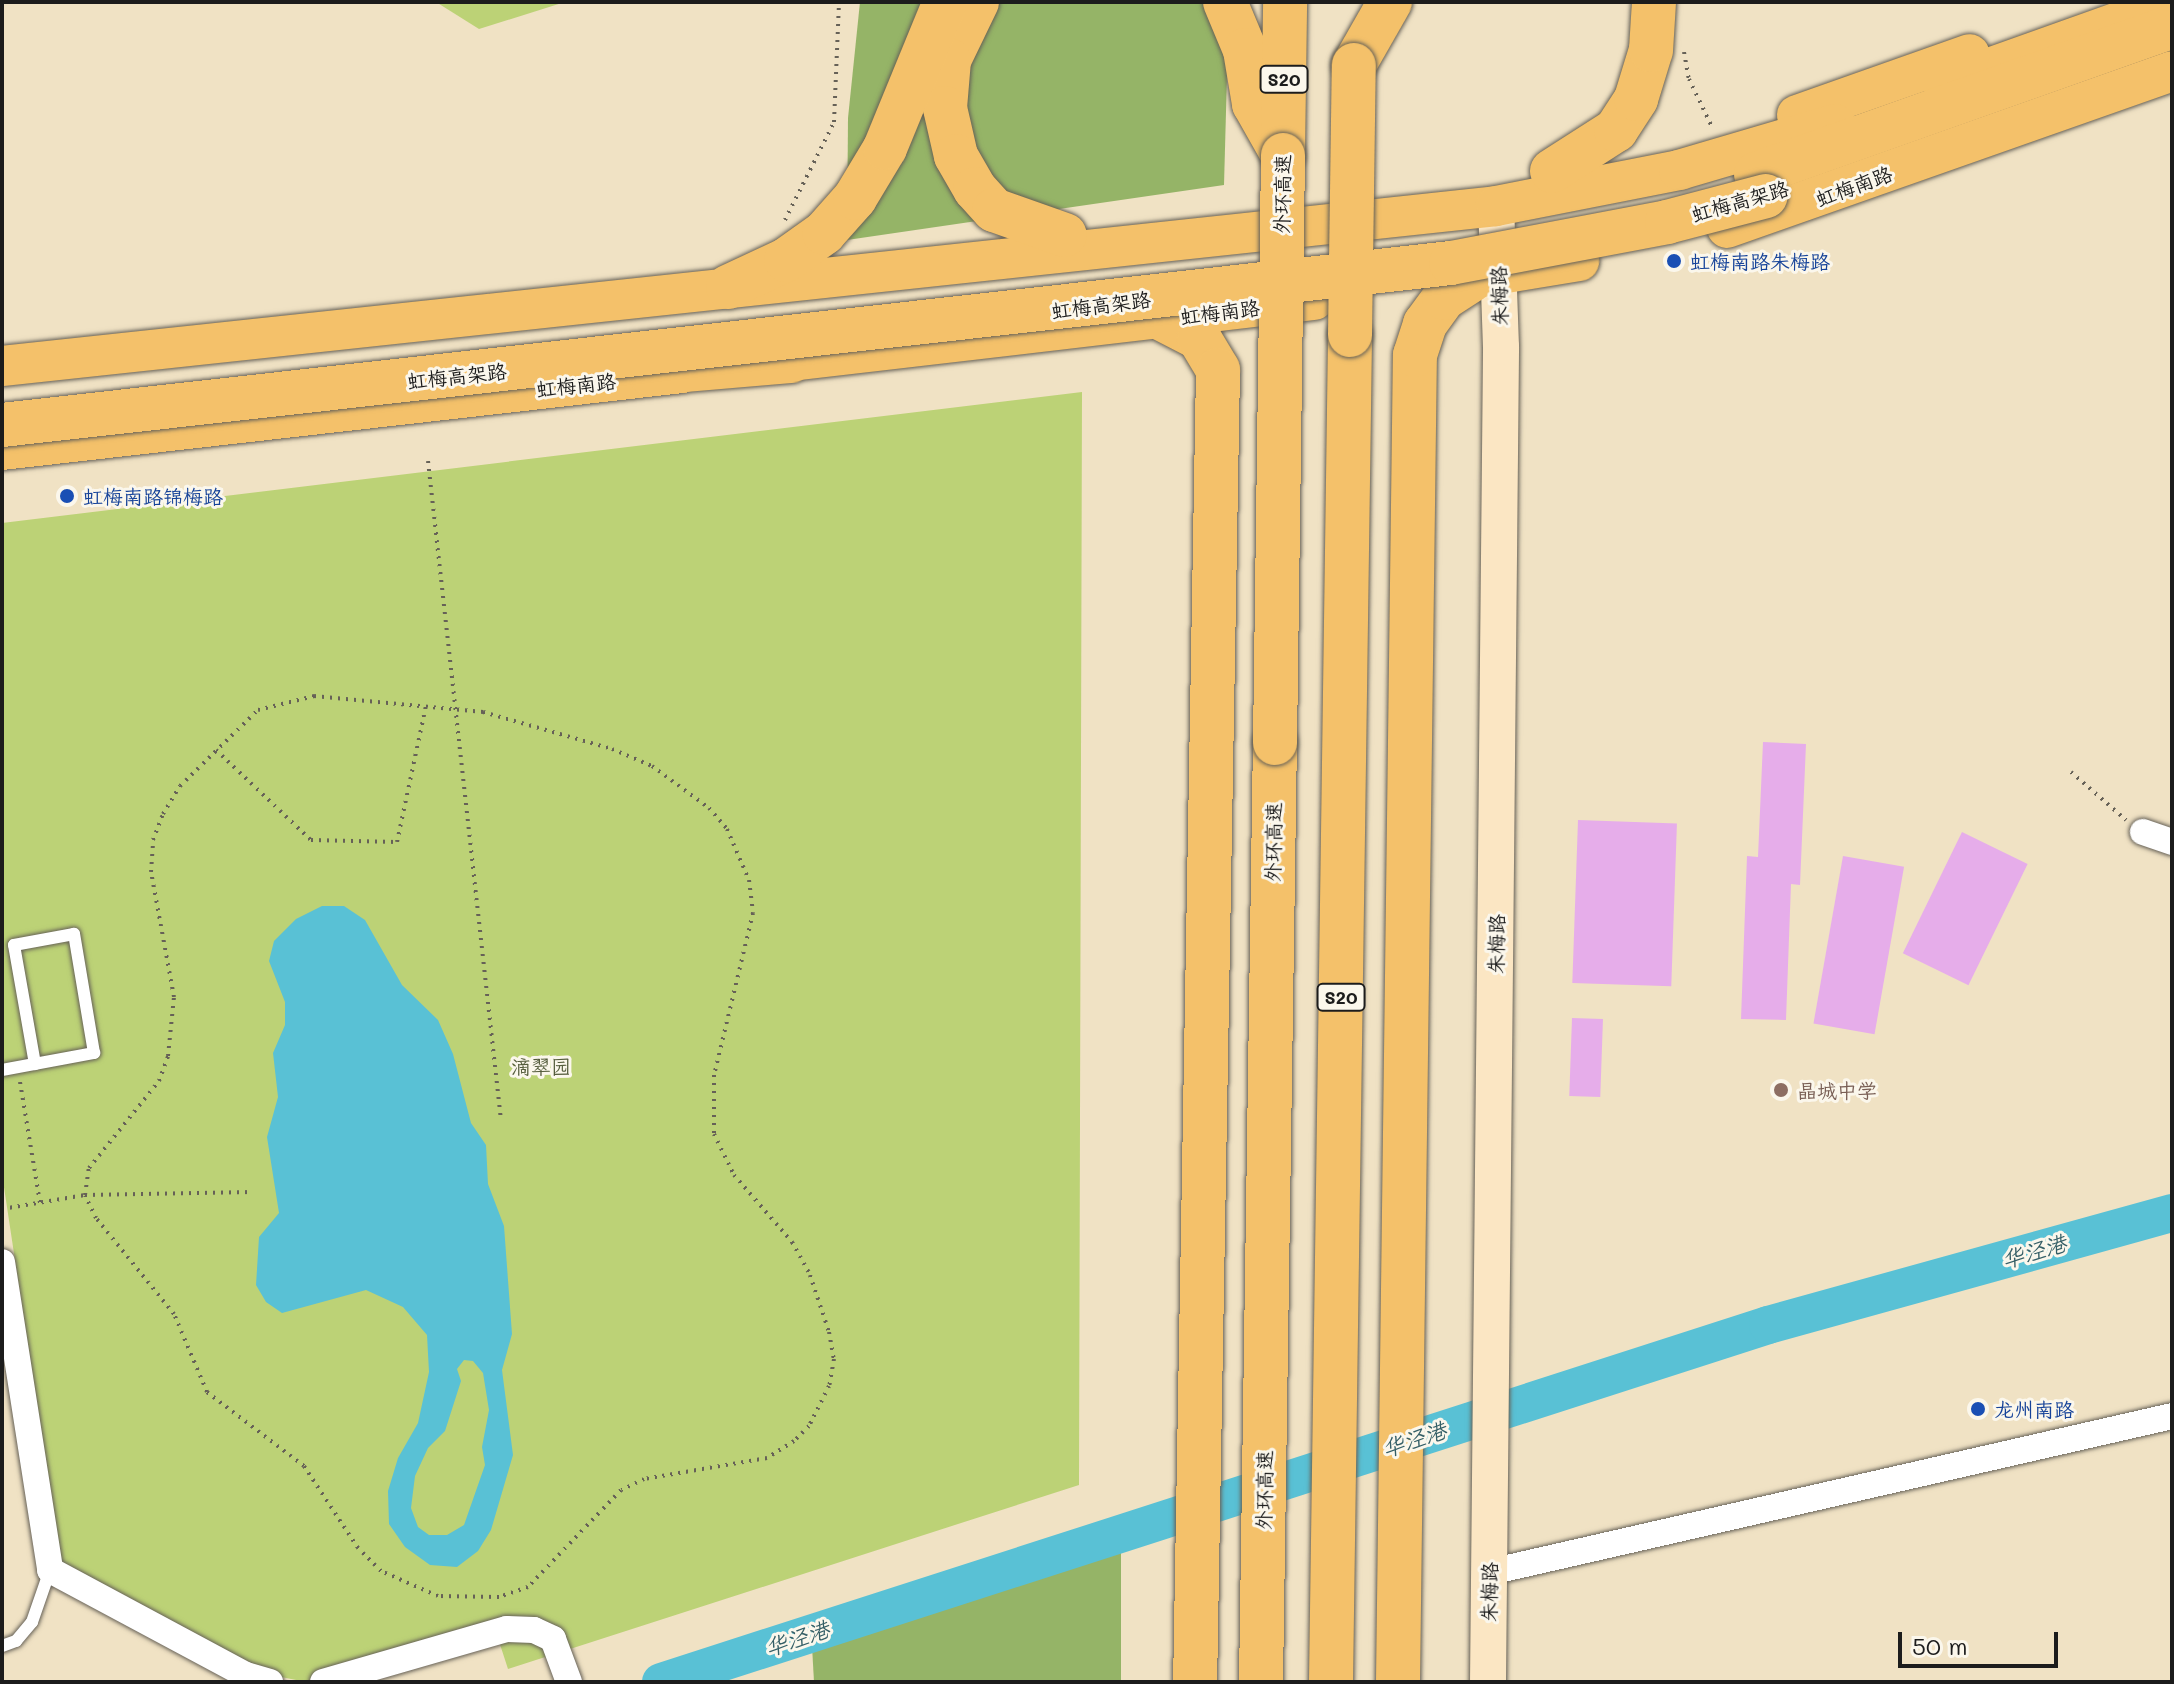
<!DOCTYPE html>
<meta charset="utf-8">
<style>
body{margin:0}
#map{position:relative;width:2174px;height:1684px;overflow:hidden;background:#f0e2c4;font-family:Mali,"LXGW WenKai TC",sans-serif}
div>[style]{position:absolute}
.green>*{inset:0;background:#bcd276}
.forest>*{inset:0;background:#95b467}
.water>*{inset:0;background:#59c1d5}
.river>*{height:38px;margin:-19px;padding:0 19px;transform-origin:19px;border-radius:19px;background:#59c1d5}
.building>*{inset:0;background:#e6adea;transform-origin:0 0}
.path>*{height:4px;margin-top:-2px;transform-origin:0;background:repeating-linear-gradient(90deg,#666157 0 2px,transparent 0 8px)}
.roads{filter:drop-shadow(0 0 2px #666157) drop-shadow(0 0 2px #666157)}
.lane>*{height:12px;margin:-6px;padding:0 6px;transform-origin:6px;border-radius:6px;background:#fff}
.street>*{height:26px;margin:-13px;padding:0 13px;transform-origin:13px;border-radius:13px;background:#fff}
.secondary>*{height:36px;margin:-18px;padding:0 18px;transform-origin:18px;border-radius:18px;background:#fbe6c3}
.primary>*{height:40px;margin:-20px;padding:0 20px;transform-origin:20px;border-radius:20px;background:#f4c16a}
.highway>*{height:44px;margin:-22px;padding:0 22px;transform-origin:22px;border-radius:22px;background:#f4c16a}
.bridges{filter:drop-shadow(0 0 2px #666157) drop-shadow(0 0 2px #666157)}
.highway-bridge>*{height:44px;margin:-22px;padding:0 22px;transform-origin:22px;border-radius:22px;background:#f4c16a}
.dots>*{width:22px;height:22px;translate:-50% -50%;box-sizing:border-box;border:4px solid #fbf7ec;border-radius:50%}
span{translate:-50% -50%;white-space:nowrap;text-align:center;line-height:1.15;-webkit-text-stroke:6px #fbf7ec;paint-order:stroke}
.shield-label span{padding:2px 6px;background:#fbf7ec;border:2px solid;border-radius:6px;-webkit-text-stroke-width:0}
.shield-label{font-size:18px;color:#1c1c1c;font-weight:700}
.street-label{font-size:20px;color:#1c1c1c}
.transit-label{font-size:20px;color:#164399}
.left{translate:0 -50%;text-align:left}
.park-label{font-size:20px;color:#545c3c}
.education-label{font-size:20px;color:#785e54}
.water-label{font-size:22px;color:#345e66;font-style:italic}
.frame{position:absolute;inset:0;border:4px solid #1c1c1c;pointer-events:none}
.scale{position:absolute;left:1898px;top:1632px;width:160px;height:36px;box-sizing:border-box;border:4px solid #1c1c1c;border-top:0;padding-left:10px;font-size:24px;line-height:28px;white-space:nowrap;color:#1c1c1c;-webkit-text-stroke:6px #fbf7ec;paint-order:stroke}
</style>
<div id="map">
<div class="green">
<div style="clip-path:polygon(436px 2px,565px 2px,479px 29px)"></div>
<div style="clip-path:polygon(1082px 392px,1079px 1485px,508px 1669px,495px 1629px,306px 1682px,252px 1671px,62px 1571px,2px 1174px,2px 523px)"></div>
</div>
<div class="forest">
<div style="clip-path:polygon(860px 2px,1229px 2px,1224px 185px,847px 240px,848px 118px)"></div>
<div style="clip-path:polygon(1121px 1536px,1121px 1682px,814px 1682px,812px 1646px)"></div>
</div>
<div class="water">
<div style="clip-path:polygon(evenodd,322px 906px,344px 906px,365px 920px,402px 985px,438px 1020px,453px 1054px,471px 1123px,486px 1145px,488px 1184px,504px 1226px,512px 1334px,502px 1370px,513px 1455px,491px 1530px,478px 1551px,457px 1567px,430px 1565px,405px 1547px,389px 1524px,388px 1491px,398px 1458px,418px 1423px,429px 1372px,427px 1335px,403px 1307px,366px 1290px,282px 1313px,266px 1302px,256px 1285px,259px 1237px,279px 1213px,267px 1137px,278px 1097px,273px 1053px,285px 1025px,285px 1002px,269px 961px,274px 941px,296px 919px,322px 906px,464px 1360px,473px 1361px,483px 1373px,489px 1410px,482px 1447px,485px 1465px,464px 1525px,447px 1535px,429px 1535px,418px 1527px,411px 1508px,415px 1476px,428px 1448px,445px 1431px,461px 1381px,457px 1369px,464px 1360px)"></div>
</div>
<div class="river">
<div style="left:661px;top:1682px;width:1163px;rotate:-17.87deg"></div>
<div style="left:1768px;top:1325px;width:419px;rotate:-15.5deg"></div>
</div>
<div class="building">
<div style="clip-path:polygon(1763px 742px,1806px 744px,1800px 885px,1791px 884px,1786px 1020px,1741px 1019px,1747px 856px,1758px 857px)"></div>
<div style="left:1578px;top:820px;width:99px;height:163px;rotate:2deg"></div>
<div style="left:1962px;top:832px;width:73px;height:135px;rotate:26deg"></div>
<div style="left:1843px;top:856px;width:62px;height:170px;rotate:10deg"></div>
<div style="left:1572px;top:1018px;width:31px;height:78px;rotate:2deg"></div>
</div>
<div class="path">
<div style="left:1684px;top:52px;width:27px;rotate:80deg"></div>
<div style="left:1689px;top:79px;width:55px;rotate:64.4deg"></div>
<div style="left:785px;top:220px;width:110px;rotate:-63.4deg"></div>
<div style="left:834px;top:122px;width:120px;rotate:-87.6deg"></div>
<div style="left:428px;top:461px;width:663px;rotate:83.68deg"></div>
<div style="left:314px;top:696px;width:170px;rotate:5.4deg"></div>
<div style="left:483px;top:712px;width:134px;rotate:16deg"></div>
<div style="left:612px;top:749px;width:43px;rotate:23deg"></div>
<div style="left:652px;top:766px;width:71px;rotate:36.4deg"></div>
<div style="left:709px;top:808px;width:28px;rotate:49deg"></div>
<div style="left:727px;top:829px;width:56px;rotate:66.7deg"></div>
<div style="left:749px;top:880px;width:33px;rotate:83deg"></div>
<div style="left:753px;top:913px;width:167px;rotate:103.5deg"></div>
<div style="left:714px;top:1075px;width:59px;rotate:90deg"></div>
<div style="left:714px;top:1134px;width:46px;rotate:64deg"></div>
<div style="left:734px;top:1175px;width:89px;rotate:49.1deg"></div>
<div style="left:792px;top:1242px;width:38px;rotate:61deg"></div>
<div style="left:810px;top:1275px;width:60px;rotate:71.6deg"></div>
<div style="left:829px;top:1332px;width:27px;rotate:80deg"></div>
<div style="left:834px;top:1359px;width:27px;rotate:100deg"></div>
<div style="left:829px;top:1386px;width:45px;rotate:116.6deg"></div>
<div style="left:809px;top:1426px;width:21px;rotate:135deg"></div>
<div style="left:794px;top:1441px;width:32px;rotate:148deg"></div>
<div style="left:767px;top:1458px;width:125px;rotate:170.3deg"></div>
<div style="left:644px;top:1479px;width:25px;rotate:154deg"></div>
<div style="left:621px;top:1490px;width:134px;rotate:133.8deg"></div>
<div style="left:528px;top:1587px;width:31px;rotate:161deg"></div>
<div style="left:499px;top:1597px;width:61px;rotate:-179.1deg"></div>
<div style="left:438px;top:1596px;width:62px;rotate:-156.3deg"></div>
<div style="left:381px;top:1571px;width:33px;rotate:-135deg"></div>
<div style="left:358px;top:1548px;width:98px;rotate:-123.4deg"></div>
<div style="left:304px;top:1466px;width:122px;rotate:-142.7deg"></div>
<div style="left:207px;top:1392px;width:85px;rotate:-112.9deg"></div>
<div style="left:174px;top:1314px;width:124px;rotate:-129.1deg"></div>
<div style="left:96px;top:1218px;width:25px;rotate:-116deg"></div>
<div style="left:85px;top:1195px;width:27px;rotate:-82deg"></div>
<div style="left:89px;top:1168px;width:112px;rotate:-51.2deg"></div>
<div style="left:159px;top:1081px;width:27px;rotate:-70deg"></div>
<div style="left:168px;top:1056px;width:59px;rotate:-84.2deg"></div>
<div style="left:174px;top:997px;width:127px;rotate:-100.4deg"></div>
<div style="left:151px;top:872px;width:32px;rotate:-86deg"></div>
<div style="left:153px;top:840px;width:28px;rotate:-69deg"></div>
<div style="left:163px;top:814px;width:33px;rotate:-59deg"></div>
<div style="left:180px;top:786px;width:109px;rotate:-44.3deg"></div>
<div style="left:258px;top:710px;width:58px;rotate:-14deg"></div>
<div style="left:216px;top:750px;width:131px;rotate:43.5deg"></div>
<div style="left:311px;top:840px;width:86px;rotate:1.3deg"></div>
<div style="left:397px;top:842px;width:140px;rotate:-78deg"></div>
<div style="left:2071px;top:772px;width:73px;rotate:41.1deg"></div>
<div style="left:20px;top:1082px;width:123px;rotate:80.6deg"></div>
<div style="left:2px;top:1209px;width:84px;rotate:-9.6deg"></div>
<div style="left:85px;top:1195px;width:168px;rotate:-1deg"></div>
</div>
<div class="roads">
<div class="lane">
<div style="left:2px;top:1070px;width:94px;rotate:-10.5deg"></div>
<div style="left:94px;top:1053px;width:121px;rotate:-99.5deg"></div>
<div style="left:74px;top:934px;width:61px;rotate:169.6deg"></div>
<div style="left:14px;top:945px;width:121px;rotate:80deg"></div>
<div style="left:2px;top:1646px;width:15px;rotate:-20deg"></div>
<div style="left:16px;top:1641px;width:25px;rotate:-50deg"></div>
<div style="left:32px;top:1622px;width:55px;rotate:-70.9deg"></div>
</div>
<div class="street">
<div style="left:2143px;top:832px;width:31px;rotate:19deg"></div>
<div style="left:2px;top:1262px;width:312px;rotate:81.1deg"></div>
<div style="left:50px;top:1570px;width:222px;rotate:28.2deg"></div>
<div style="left:246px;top:1675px;width:25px;rotate:16deg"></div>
<div style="left:1490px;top:1572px;width:700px;rotate:-12.88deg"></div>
<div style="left:323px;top:1682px;width:191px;rotate:-16.1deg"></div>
<div style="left:507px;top:1629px;width:27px;rotate:2deg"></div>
<div style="left:534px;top:1630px;width:21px;rotate:25deg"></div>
<div style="left:553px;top:1639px;width:46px;rotate:69.6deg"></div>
</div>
<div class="secondary">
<div style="left:1488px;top:1682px;width:1335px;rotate:-89.44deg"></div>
<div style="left:1501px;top:347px;width:141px;rotate:-92deg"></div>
</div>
<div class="primary">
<div style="left:1944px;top:84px;width:242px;rotate:-19.6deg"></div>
<div style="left:1797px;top:115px;width:183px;rotate:-19.4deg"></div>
<div style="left:1727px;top:228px;width:472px;rotate:-19.4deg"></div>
<div style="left:1445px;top:283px;width:136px;rotate:-9.3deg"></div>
<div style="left:757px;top:365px;width:561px;rotate:-6.66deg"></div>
<div style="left:2px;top:366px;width:1503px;rotate:-6.11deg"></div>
<div style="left:1496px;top:206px;width:187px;rotate:-11.1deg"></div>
<div style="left:1679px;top:170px;width:163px;rotate:-16.4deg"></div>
<div style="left:2px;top:450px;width:684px;rotate:-6.46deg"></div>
</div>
<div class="highway">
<div style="left:977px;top:2px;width:64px;rotate:115.8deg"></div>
<div style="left:949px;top:60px;width:48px;rotate:94.8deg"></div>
<div style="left:945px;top:108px;width:49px;rotate:77.1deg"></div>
<div style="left:956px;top:156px;width:38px;rotate:60deg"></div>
<div style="left:975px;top:189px;width:28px;rotate:48deg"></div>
<div style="left:994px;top:210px;width:75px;rotate:19.4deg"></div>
<div style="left:1225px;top:2px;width:52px;rotate:67.4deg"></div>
<div style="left:1245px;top:50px;width:55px;rotate:80.5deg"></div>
<div style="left:1254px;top:104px;width:59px;rotate:60.4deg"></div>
<div style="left:1354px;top:65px;width:73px;rotate:-60.3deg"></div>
<div style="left:1283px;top:153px;width:151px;rotate:-89.2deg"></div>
<div style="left:1552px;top:171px;width:76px;rotate:-32.6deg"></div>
<div style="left:1616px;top:130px;width:37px;rotate:-57deg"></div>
<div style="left:1636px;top:99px;width:51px;rotate:-73deg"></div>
<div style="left:1651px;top:50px;width:48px;rotate:-86.4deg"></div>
<div style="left:1756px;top:174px;width:441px;rotate:-19.5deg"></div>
<div style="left:728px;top:287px;width:64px;rotate:-25deg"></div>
<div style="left:786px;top:260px;width:47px;rotate:-35.4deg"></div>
<div style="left:824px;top:233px;width:47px;rotate:-48.5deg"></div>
<div style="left:855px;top:198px;width:58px;rotate:-59deg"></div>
<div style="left:885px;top:148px;width:158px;rotate:-67.7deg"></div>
<div style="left:1162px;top:319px;width:42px;rotate:27.2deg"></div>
<div style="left:1199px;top:338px;width:37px;rotate:59deg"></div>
<div style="left:1218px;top:370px;width:1312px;rotate:91deg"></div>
<div style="left:650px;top:373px;width:142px;rotate:-4.9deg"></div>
<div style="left:1261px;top:1682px;width:939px;rotate:-89.15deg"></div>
<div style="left:1331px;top:1682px;width:1347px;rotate:-89.19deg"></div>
<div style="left:1398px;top:1682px;width:1327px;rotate:-89.27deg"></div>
<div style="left:1415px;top:355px;width:33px;rotate:-72deg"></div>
<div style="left:1425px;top:324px;width:32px;rotate:-54deg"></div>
<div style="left:1444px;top:298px;width:33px;rotate:-33deg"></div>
</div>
</div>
<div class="bridges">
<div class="highway-bridge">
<div style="left:1350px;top:335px;width:270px;rotate:-89.2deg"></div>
<div style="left:2px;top:425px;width:1458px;rotate:-6.38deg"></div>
<div style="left:1451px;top:263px;width:220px;rotate:-10.7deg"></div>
<div style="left:1667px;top:222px;width:102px;rotate:-14.7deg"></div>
<div style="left:1275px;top:743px;width:588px;rotate:-89.22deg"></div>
</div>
</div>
<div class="dots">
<div style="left:1674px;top:261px;background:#1a4fb4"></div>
<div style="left:67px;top:496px;background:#1a4fb4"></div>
<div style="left:1781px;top:1090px;background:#8d6e63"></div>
<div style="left:1978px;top:1409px;background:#1a4fb4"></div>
</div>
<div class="shield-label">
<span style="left:1284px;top:79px">S20</span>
<span style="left:1341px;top:997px">S20</span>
</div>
<div class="street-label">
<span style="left:1854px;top:186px;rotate:-20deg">虹梅南路</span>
<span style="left:1282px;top:194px;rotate:-89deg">外环高速</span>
<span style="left:1740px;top:201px;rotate:-16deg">虹梅高架路</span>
<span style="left:1499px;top:296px;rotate:-92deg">朱梅路</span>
<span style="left:1101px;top:305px;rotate:-7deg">虹梅高架路</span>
<span style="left:1220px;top:312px;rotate:-7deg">虹梅南路</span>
<span style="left:457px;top:376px;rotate:-6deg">虹梅高架路</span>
<span style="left:576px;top:385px;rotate:-6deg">虹梅南路</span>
<span style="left:1273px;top:842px;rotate:-89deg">外环高速</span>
<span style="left:1496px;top:944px;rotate:-89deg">朱梅路</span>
<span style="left:1264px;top:1490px;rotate:-89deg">外环高速</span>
<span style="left:1489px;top:1592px;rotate:-89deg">朱梅路</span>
</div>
<div class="transit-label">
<span class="left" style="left:1690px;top:261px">虹梅南路朱梅路</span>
<span class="left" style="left:83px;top:496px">虹梅南路锦梅路</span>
<span class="left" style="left:1994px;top:1409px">龙州南路</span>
</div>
<div class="park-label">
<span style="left:541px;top:1066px">滴翠园</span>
</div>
<div class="education-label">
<span class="left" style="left:1797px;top:1090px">晶城中学</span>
</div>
<div class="water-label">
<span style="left:2034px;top:1251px;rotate:-16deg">华泾港</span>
<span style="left:1414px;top:1439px;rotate:-18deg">华泾港</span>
<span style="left:797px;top:1638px;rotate:-18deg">华泾港</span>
</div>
<div class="frame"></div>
<div class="scale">50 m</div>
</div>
